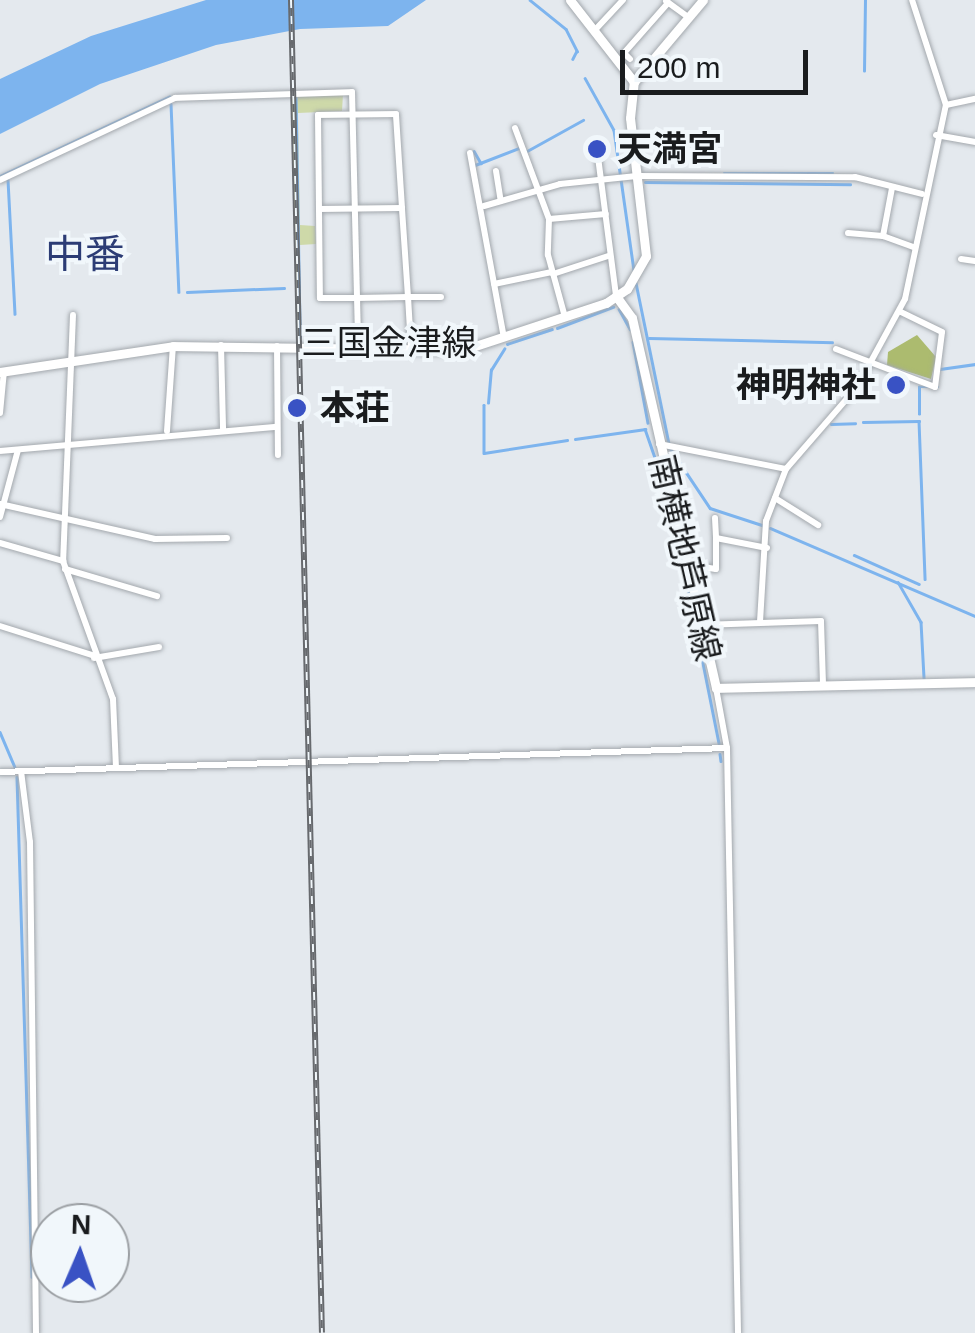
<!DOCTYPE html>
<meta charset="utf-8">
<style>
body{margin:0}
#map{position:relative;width:975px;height:1333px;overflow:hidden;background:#e4e9ee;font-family:Arial,"Noto Sans JP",sans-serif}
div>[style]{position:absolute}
.green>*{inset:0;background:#ced9a9}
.forest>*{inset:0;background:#acbb6f}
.water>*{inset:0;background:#7db4ee}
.stream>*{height:2.5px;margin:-1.25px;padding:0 1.25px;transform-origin:1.25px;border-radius:1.25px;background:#7db4ee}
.roads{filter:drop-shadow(0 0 2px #a3a8ad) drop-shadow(0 0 2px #a3a8ad)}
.street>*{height:6px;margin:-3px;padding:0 3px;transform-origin:3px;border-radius:3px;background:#fff}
.secondary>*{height:9px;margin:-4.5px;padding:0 4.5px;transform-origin:4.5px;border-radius:4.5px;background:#fff}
.rail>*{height:6px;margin-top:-3px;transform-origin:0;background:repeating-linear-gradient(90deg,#f1f7fb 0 8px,#676a6e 0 16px);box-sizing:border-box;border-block:2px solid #676a6e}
.dots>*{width:28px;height:28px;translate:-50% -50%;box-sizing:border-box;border:5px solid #f1f7fb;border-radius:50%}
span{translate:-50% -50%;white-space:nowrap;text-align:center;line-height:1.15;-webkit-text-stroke:8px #f1f7fb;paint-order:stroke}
.poi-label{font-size:35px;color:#1a1c1e;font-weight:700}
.left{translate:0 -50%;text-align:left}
.right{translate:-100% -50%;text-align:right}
.street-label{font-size:35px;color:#1a1c1e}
.quarter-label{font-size:40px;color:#2c3c75}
.north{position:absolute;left:30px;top:1203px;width:100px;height:100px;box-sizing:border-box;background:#f1f7fb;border:2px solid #9b9fa3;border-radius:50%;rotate:2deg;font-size:28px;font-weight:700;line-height:40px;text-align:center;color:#1a1c1e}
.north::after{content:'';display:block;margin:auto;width:35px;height:45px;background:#3952c4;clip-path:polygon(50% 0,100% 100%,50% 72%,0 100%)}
.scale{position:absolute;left:620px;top:50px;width:188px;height:45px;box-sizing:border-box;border:5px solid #1a1c1e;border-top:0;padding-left:12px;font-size:30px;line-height:35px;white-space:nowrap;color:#1a1c1e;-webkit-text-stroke:8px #f1f7fb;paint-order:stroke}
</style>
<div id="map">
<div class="green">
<div style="clip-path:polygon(343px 94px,342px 111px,298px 113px,300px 225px,315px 226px,316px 244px,300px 245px,298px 336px,291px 96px)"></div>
</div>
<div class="forest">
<div style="clip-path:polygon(917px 335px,936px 357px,931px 379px,887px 365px,888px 352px)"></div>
</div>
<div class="water">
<div style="clip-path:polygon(206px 0,426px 0,388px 26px,300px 29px,216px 45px,100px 84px,0 134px,0 79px,91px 36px)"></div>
</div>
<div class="stream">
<div style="left:530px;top:0;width:46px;rotate:38.9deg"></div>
<div style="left:566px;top:29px;width:25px;rotate:63deg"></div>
<div style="left:577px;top:51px;width:9px;rotate:117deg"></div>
<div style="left:864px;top:71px;width:71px;rotate:-89.2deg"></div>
<div style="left:585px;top:78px;width:60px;rotate:60.9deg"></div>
<div style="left:614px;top:130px;width:141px;rotate:81.9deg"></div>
<div style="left:296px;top:97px;width:240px;rotate:89deg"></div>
<div style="left:171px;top:104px;width:188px;rotate:87.6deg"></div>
<div style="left:474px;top:151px;width:14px;rotate:60deg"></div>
<div style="left:527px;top:151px;width:64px;rotate:-29deg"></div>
<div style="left:475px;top:165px;width:47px;rotate:-21.1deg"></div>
<div style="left:724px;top:173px;width:109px"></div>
<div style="left:0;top:176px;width:187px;rotate:-25.1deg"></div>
<div style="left:8px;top:180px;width:134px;rotate:87deg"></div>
<div style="left:645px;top:182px;width:205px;rotate:0.6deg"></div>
<div style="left:636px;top:283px;width:168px;rotate:78.4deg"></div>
<div style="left:670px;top:448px;width:72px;rotate:56.3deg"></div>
<div style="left:710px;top:508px;width:55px;rotate:18.1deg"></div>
<div style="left:187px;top:292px;width:97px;rotate:-2.4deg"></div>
<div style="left:619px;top:309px;width:23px;rotate:61deg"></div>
<div style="left:557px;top:328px;width:60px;rotate:-20.6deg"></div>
<div style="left:649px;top:338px;width:183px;rotate:1.3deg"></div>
<div style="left:633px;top:342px;width:82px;rotate:79.5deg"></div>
<div style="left:507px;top:344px;width:47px;rotate:-18.4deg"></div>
<div style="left:940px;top:369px;width:35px;rotate:-8deg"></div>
<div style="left:488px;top:403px;width:33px;rotate:-85deg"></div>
<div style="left:491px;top:370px;width:25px;rotate:-58deg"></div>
<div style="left:484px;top:405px;width:48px;rotate:90deg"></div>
<div style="left:484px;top:453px;width:84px;rotate:-8.9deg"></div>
<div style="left:919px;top:414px;width:27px;rotate:-90deg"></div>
<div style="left:919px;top:387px;width:19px"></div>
<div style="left:863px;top:422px;width:56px;rotate:-1deg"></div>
<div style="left:919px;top:421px;width:158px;rotate:87.8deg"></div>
<div style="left:831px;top:424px;width:24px;rotate:-2deg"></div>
<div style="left:575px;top:439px;width:71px;rotate:-8.1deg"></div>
<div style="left:645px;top:429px;width:67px;rotate:70.8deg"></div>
<div style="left:770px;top:528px;width:223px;rotate:23.2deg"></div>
<div style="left:681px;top:553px;width:194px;rotate:78.7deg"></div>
<div style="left:854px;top:555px;width:71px;rotate:24deg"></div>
<div style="left:898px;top:582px;width:46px;rotate:60.1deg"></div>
<div style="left:921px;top:622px;width:56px;rotate:86.9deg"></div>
<div style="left:0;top:732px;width:38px;rotate:67deg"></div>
<div style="left:720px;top:754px;width:7px;rotate:82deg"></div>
<div style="left:17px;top:777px;width:500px;rotate:88.28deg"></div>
</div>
<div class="roads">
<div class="street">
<div style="left:666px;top:1px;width:27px;rotate:36deg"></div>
<div style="left:595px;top:30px;width:41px;rotate:-47deg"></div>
<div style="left:630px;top:59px;width:8px;rotate:-135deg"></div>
<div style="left:624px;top:53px;width:67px;rotate:-48.7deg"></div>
<div style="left:946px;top:105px;width:30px;rotate:-12deg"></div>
<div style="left:515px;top:128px;width:97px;rotate:69.5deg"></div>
<div style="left:549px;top:219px;width:36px;rotate:92deg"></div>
<div style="left:548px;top:255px;width:64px;rotate:74.7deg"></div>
<div style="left:936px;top:135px;width:40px;rotate:10deg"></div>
<div style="left:470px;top:153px;width:188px;rotate:79.6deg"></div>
<div style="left:598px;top:157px;width:140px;rotate:82.6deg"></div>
<div style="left:496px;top:171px;width:30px;rotate:81deg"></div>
<div style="left:0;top:180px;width:193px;rotate:-25.1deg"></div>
<div style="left:175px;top:98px;width:177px;rotate:-1.9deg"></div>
<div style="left:352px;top:92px;width:253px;rotate:88.6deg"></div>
<div style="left:892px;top:188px;width:49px;rotate:100.6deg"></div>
<div style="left:883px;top:236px;width:33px;rotate:20deg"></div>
<div style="left:484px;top:206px;width:79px;rotate:-16.1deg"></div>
<div style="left:560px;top:184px;width:77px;rotate:-5.9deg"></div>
<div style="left:637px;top:176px;width:218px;rotate:0.3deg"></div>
<div style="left:855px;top:177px;width:69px;rotate:14.2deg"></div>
<div style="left:319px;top:209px;width:83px;rotate:-0.7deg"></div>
<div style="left:549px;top:219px;width:57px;rotate:-5deg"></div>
<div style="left:848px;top:233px;width:35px;rotate:5deg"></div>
<div style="left:961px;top:259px;width:14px;rotate:8deg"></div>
<div style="left:553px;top:274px;width:58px;rotate:-18.1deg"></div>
<div style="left:494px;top:284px;width:59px;rotate:-11.7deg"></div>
<div style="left:73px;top:315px;width:246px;rotate:92.3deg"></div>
<div style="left:63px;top:561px;width:147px;rotate:70.1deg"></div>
<div style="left:113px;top:699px;width:69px;rotate:87.5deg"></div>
<div style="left:221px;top:345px;width:84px;rotate:88.6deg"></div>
<div style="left:277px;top:346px;width:109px;rotate:89.5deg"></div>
<div style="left:411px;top:347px;width:50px;rotate:-93.4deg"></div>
<div style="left:408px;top:297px;width:89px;rotate:-93.9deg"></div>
<div style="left:402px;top:208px;width:94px;rotate:-93.7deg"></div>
<div style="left:396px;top:114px;width:78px;rotate:179.3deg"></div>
<div style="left:318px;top:115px;width:183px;rotate:89.4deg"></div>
<div style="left:320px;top:298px;width:37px"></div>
<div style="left:357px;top:298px;width:51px;rotate:-1.1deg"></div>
<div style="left:408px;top:297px;width:33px"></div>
<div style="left:836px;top:349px;width:106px;rotate:21deg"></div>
<div style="left:935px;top:387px;width:55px;rotate:-82.7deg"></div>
<div style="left:942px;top:332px;width:46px;rotate:-154deg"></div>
<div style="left:0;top:413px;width:42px;rotate:-84.6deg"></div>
<div style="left:167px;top:431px;width:85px;rotate:-86deg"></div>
<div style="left:659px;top:444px;width:129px;rotate:11.1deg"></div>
<div style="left:0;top:451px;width:278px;rotate:-5deg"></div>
<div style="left:775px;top:498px;width:51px;rotate:32.1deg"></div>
<div style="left:0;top:504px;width:159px;rotate:12.7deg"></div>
<div style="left:155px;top:539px;width:72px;rotate:-0.8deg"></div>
<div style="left:0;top:517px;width:69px;rotate:-75deg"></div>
<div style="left:715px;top:518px;width:20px;rotate:87deg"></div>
<div style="left:716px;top:538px;width:52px;rotate:11.1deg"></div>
<div style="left:0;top:543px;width:66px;rotate:15.9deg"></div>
<div style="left:690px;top:565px;width:26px;rotate:9deg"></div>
<div style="left:716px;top:569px;width:31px;rotate:-90deg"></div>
<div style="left:65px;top:569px;width:96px;rotate:16.4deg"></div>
<div style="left:760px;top:622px;width:101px;rotate:-86.6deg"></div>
<div style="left:766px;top:521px;width:56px;rotate:-69deg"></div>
<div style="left:786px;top:469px;width:108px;rotate:-49.1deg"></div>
<div style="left:857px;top:387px;width:100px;rotate:-61.4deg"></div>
<div style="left:905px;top:299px;width:198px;rotate:-78.1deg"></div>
<div style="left:946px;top:105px;width:110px;rotate:-107.9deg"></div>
<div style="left:701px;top:625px;width:120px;rotate:-1.9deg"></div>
<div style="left:821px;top:621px;width:64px;rotate:88.2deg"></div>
<div style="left:0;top:626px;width:96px;rotate:17.5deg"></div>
<div style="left:94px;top:658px;width:66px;rotate:-9.6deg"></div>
<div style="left:716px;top:688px;width:61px;rotate:79.6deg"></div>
<div style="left:727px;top:748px;width:585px;rotate:88.92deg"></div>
<div style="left:21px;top:771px;width:72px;rotate:82.8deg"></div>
<div style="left:30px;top:842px;width:491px;rotate:89.3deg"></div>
<div style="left:0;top:772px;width:727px;rotate:-1.89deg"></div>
</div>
<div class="secondary">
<div style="left:570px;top:0;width:104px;rotate:52deg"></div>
<div style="left:616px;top:296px;width:27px;rotate:54deg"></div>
<div style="left:632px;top:318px;width:379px;rotate:77.2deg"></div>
<div style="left:716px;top:688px;width:259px;rotate:-1.3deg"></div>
<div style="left:0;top:372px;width:175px;rotate:-8.5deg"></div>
<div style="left:173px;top:346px;width:290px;rotate:0.8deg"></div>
<div style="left:463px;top:350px;width:151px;rotate:-18.2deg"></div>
<div style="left:606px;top:303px;width:25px;rotate:-34deg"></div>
<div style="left:627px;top:289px;width:38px;rotate:-60deg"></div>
<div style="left:646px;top:256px;width:139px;rotate:-96.6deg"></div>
<div style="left:630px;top:118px;width:36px;rotate:-84deg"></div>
<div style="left:634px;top:82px;width:107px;rotate:-49.9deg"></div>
</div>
</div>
<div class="rail">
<div style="left:291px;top:0;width:1333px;rotate:88.67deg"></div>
</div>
<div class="dots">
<div style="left:597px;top:149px;background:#3952c4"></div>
<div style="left:896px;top:385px;background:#3952c4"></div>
<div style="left:297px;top:408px;background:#3952c4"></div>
</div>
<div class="poi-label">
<span class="left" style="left:617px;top:149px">天満宮</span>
<span class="right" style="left:876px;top:385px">神明神社</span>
<span class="left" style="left:320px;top:408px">本荘</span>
</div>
<div class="street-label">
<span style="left:389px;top:343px">三国金津線</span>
<span style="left:685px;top:558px;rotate:77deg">南横地芦原線</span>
</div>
<div class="quarter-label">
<span style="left:85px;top:254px">中番</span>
</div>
<div class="north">N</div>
<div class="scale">200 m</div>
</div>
